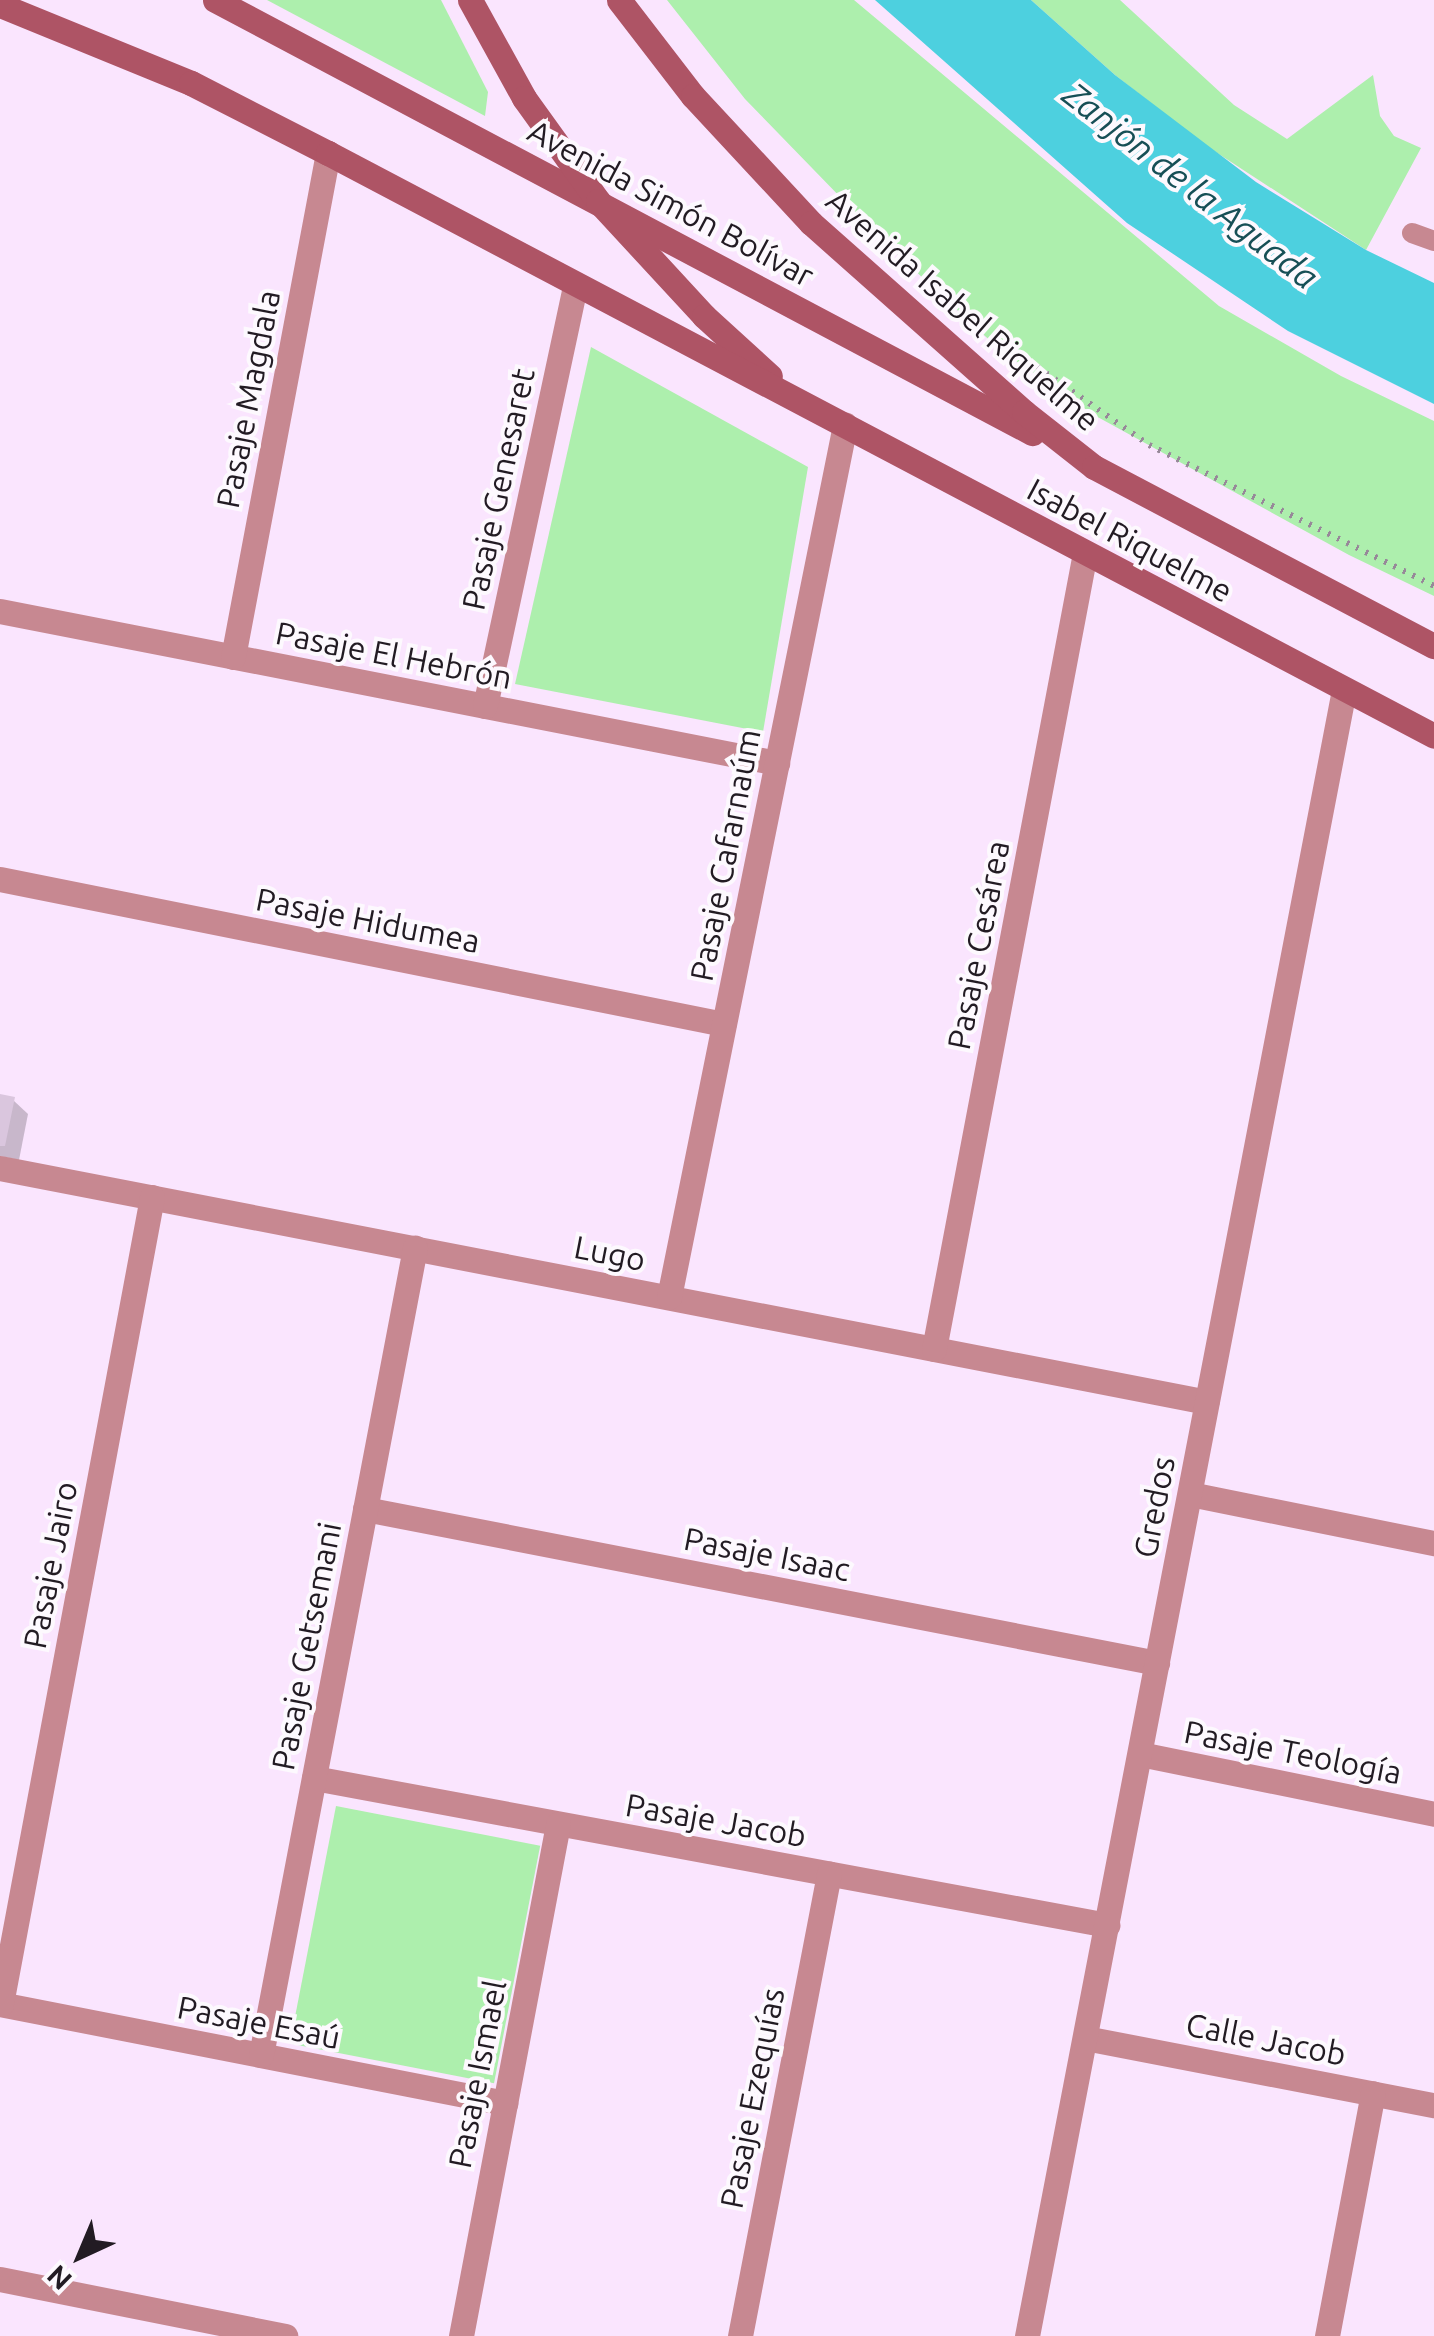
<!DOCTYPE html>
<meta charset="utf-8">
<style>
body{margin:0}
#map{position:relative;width:1434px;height:2336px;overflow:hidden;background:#fae5fe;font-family:Ubuntu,sans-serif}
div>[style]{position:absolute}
.green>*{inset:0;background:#adefad;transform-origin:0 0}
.water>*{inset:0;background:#4dd0df}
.shadow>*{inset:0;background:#0003}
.building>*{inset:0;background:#dac6de}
.path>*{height:6px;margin-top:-3px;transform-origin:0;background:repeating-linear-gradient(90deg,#978899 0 2.5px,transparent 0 10.5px)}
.lane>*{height:20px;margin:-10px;padding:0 10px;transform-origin:10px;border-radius:10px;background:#c78891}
.street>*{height:25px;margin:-12.5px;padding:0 12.5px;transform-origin:12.5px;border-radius:12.5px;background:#c78891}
.secondary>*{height:25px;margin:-12.5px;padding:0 12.5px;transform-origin:12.5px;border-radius:12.5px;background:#ae5465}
span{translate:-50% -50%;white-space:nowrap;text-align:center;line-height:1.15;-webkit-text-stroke:8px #fdf9fe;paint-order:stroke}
.street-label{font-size:32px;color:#221b23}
.water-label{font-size:35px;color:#174f56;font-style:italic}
.north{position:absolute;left:30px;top:2206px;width:100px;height:100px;-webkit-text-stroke:8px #fdf9fe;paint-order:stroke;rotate:224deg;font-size:28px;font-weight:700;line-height:40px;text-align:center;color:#221b23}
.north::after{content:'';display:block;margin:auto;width:35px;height:45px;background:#221b23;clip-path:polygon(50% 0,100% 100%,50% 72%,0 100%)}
</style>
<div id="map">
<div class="green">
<div style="clip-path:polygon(267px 0,441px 0,488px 92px,485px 116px)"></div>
<div style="clip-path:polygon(667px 0,854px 0,1219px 306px,1341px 376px,1434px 421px,1434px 596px,1349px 555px,1094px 415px,1000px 350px,880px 238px,745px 99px)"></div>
<div style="clip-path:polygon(1031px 0,1120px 0,1234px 105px,1287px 139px,1373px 75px,1380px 116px,1394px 136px,1421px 148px,1366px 250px,1202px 143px,1115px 75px)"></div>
<div style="clip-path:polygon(591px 347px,808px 467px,763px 732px,515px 684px)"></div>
<div style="left:336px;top:1806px;width:208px;height:242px;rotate:11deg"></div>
</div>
<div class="water">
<div style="clip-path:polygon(875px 0,1031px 0,1115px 75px,1256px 182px,1366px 250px,1434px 283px,1434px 404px,1288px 331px,1127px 223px)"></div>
</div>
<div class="shadow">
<div style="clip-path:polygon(0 1097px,13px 1100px,28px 1114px,19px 1160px,0 1156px)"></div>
</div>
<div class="building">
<div style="clip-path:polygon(0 1094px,15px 1097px,5px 1146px,0 1146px)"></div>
</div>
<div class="path">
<div style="left:1003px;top:343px;width:178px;rotate:34.9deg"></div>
<div style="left:1149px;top:445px;width:318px;rotate:26.3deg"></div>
</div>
<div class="lane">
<div style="left:1412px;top:233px;width:23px;rotate:20deg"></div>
</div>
<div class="street">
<div style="left:0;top:611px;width:792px;rotate:11.07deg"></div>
<div style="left:233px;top:657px;width:513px;rotate:-79.33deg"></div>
<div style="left:485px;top:706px;width:431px;rotate:-77.9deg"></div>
<div style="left:0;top:879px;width:738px;rotate:11.33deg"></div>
<div style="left:0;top:1168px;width:1229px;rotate:10.97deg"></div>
<div style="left:669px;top:1297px;width:890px;rotate:-78.59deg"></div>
<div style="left:934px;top:1349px;width:810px;rotate:-79.26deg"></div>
<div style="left:1190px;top:1494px;width:249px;rotate:11.4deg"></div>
<div style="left:365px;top:1509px;width:807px;rotate:11deg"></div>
<div style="left:1140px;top:1754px;width:300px;rotate:11.5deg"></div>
<div style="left:314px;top:1778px;width:807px;rotate:10.5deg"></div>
<div style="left:0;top:2004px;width:515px;rotate:11.09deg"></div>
<div style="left:1px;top:2004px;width:821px;rotate:-79.4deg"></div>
<div style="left:1085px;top:2038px;width:355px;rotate:10.9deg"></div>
<div style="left:261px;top:2055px;width:822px;rotate:-79.2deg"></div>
<div style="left:0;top:2279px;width:291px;rotate:11.3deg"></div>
<div style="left:461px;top:2336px;width:521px;rotate:-79.27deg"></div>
<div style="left:740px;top:2336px;width:471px;rotate:-79.1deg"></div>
<div style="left:1027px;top:2336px;width:1676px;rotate:-79.1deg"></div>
<div style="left:1327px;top:2336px;width:247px;rotate:-79.3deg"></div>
</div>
<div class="secondary">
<div style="left:215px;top:0;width:925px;rotate:27.92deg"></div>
<div style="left:470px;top:0;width:112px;rotate:61.1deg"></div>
<div style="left:524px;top:98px;width:127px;rotate:54.3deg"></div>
<div style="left:598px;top:201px;width:156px;rotate:47.3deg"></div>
<div style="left:704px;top:316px;width:89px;rotate:42.3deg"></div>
<div style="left:619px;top:0;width:121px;rotate:52.4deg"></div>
<div style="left:693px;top:96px;width:173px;rotate:47.1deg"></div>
<div style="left:811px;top:223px;width:285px;rotate:41.6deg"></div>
<div style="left:1024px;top:412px;width:89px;rotate:38.2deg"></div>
<div style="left:1094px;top:467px;width:384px;rotate:27.8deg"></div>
<div style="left:0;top:5px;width:206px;rotate:22.2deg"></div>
<div style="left:191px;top:83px;width:154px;rotate:27.1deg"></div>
<div style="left:328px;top:153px;width:1250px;rotate:27.79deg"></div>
</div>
<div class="street-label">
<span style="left:671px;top:203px;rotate:28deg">Avenida Simón Bolívar</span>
<span style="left:963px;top:310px;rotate:41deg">Avenida Isabel Riquelme</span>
<span style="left:248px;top:399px;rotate:-79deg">Pasaje Magdala</span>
<span style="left:498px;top:489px;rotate:-78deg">Pasaje Genesaret</span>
<span style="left:1130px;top:540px;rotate:28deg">Isabel Riquelme</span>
<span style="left:394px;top:655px;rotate:11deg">Pasaje El Hebrón</span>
<span style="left:725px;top:855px;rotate:-79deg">Pasaje Cafarnaúm</span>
<span style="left:368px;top:920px;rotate:11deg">Pasaje Hidumea</span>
<span style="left:978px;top:945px;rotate:-79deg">Pasaje Cesárea</span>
<span style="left:610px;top:1253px;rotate:11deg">Lugo</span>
<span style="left:1154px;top:1507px;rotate:-79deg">Gredos</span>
<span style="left:767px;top:1554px;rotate:11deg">Pasaje Isaac</span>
<span style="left:50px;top:1565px;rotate:-79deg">Pasaje Jairo</span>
<span style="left:306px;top:1646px;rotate:-79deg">Pasaje Getsemani</span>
<span style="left:1293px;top:1752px;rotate:11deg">Pasaje Teología</span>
<span style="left:716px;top:1820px;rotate:10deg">Pasaje Jacob</span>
<span style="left:259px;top:2022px;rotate:11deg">Pasaje Esaú</span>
<span style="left:1266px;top:2039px;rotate:11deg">Calle Jacob</span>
<span style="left:477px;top:2074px;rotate:-79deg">Pasaje Ismael</span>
<span style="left:752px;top:2098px;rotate:-79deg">Pasaje Ezequías</span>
</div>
<div class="water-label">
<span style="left:1191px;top:185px;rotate:38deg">Zanjón de la Aguada</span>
</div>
<div class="north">N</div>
</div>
